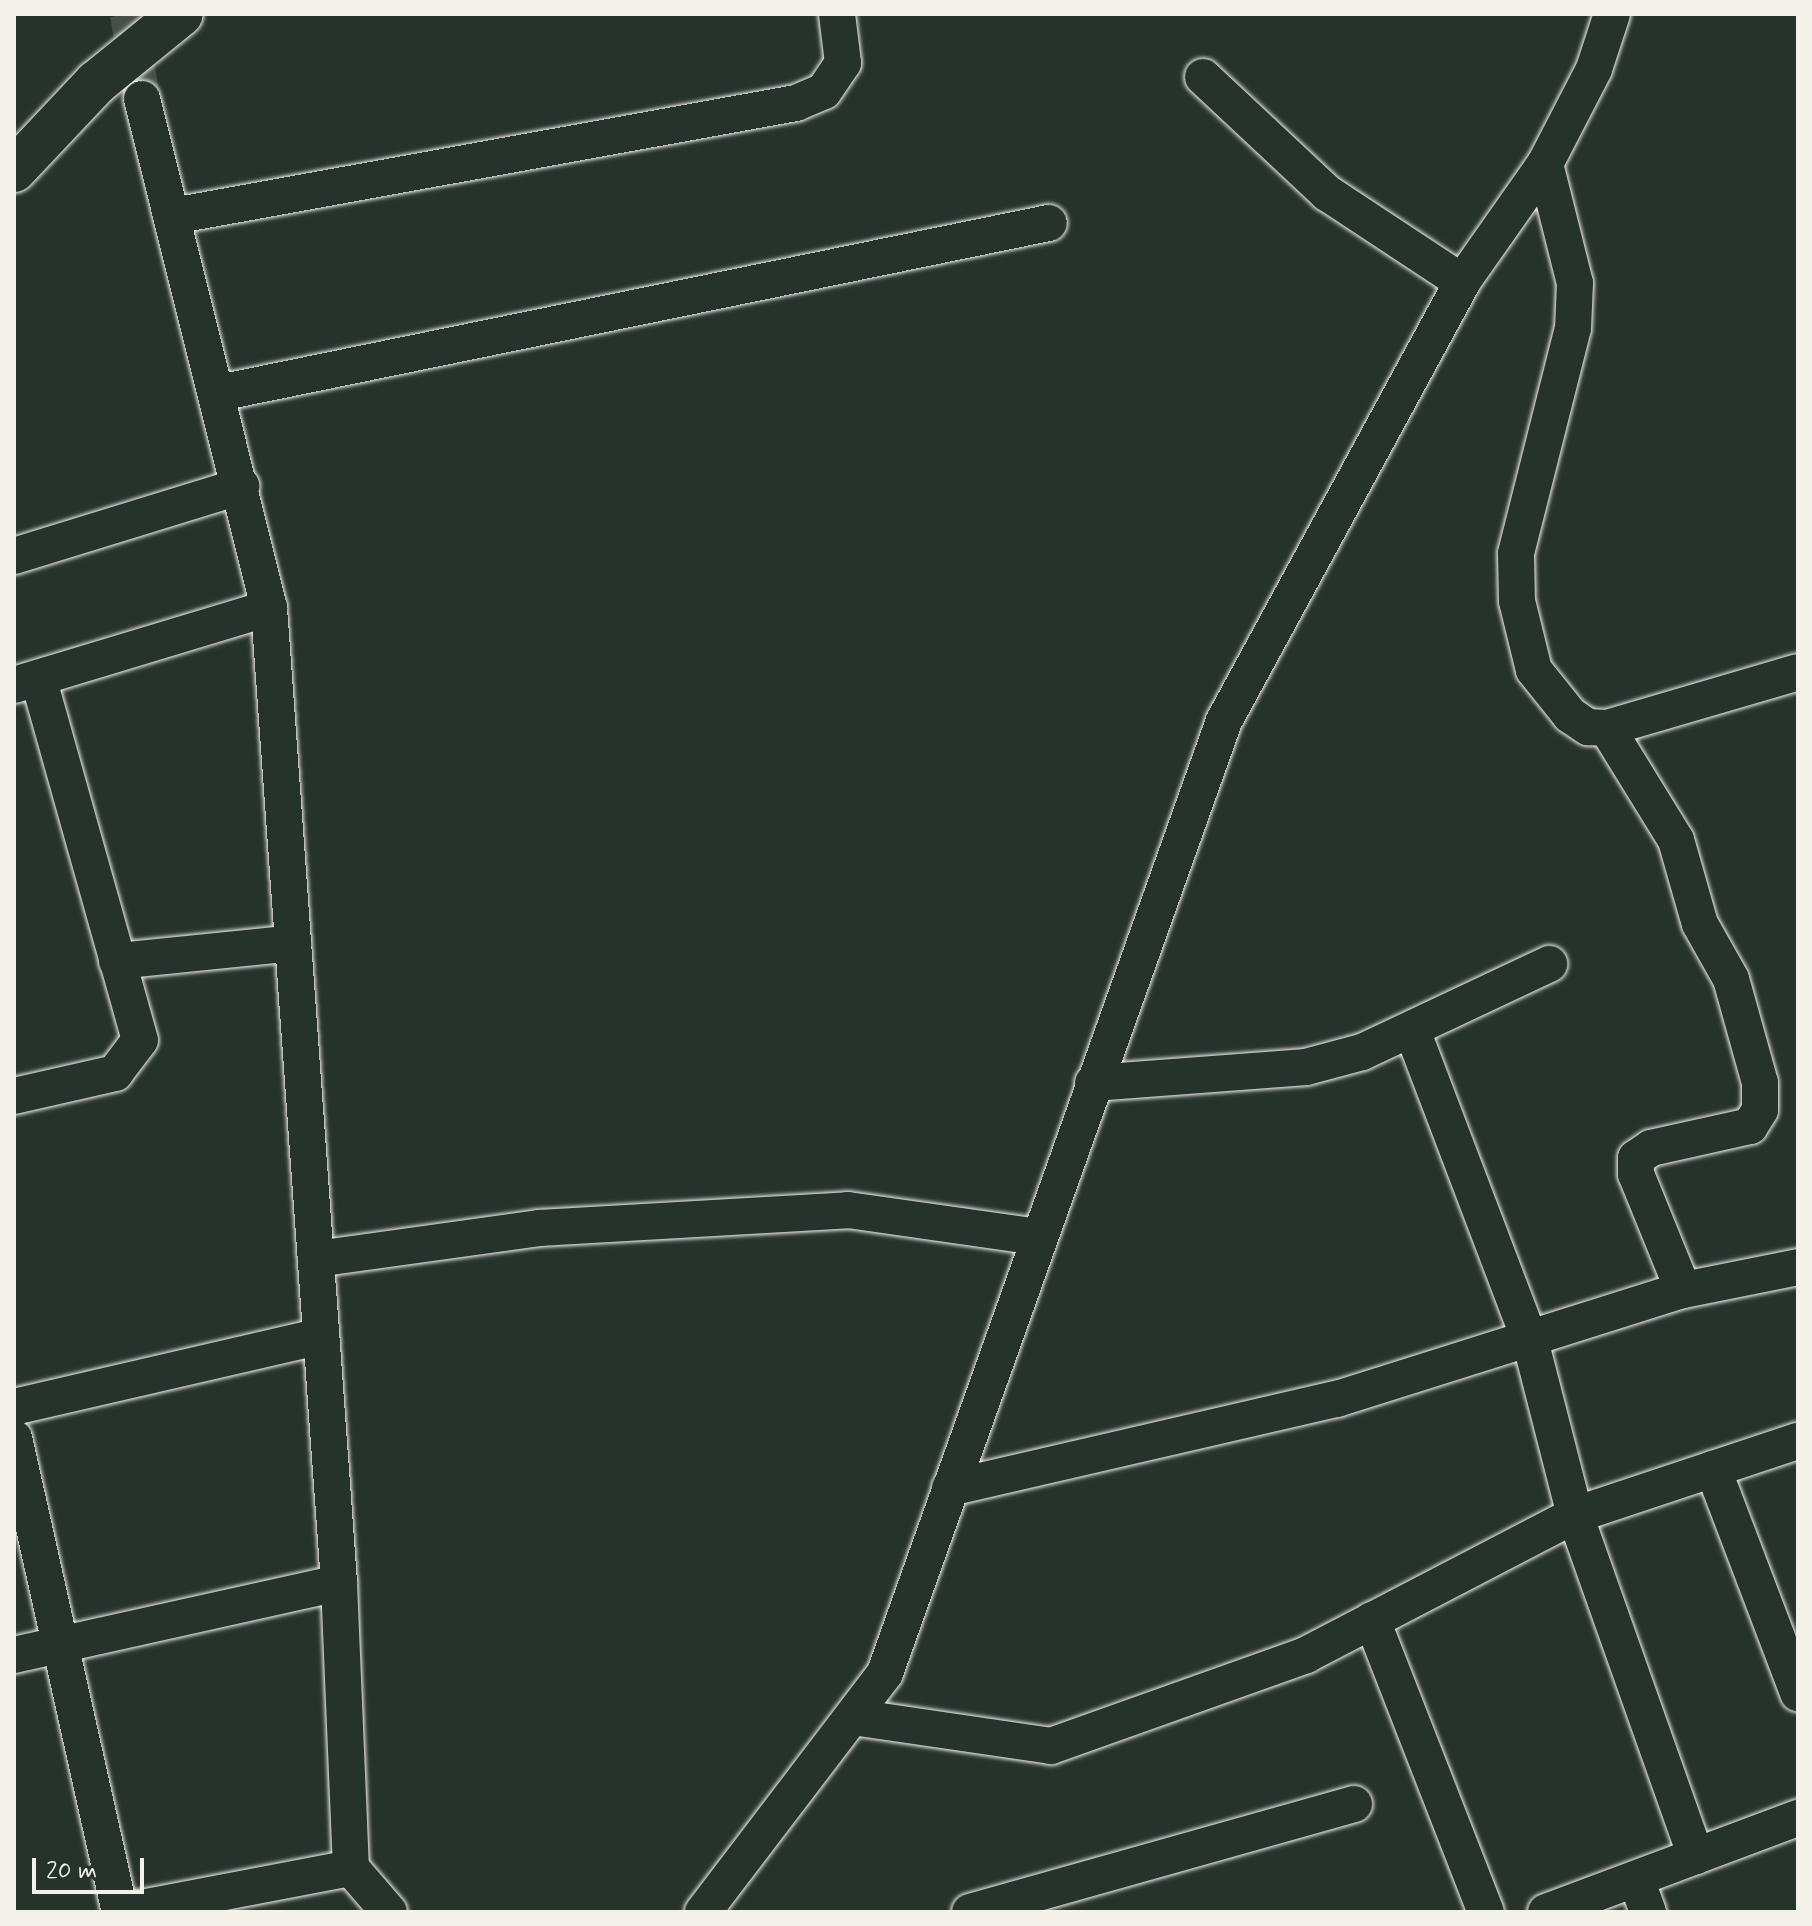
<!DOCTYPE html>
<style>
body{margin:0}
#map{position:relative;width:1812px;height:1926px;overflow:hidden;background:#26332d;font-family:Mynerve,sans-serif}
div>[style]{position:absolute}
.minor-tunnel>*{height:36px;margin-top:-18px;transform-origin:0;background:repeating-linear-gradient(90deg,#455049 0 36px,transparent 0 54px)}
.roads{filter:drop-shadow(0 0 2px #f4f1e8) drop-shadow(0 0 2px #f4f1e8)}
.minor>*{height:36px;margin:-18px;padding:0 18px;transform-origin:18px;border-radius:18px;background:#26332d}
.highway>*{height:44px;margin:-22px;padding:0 22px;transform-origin:22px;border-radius:22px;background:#26332d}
span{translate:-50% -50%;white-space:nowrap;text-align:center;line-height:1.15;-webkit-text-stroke:8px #26332d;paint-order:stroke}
.frame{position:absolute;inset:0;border:16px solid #f4f1e8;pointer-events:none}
.scale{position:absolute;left:32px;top:1858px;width:112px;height:36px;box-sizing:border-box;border:4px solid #f4f1e8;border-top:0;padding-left:10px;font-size:24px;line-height:28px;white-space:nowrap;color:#f4f1e8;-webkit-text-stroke:6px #26332d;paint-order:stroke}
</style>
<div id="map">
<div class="minor-tunnel">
<div style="left:128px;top:14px;width:86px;rotate:80.6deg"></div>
</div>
<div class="roads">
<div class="minor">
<div style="left:1203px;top:77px;width:170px;rotate:43.1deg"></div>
<div style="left:1327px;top:193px;width:162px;rotate:33.4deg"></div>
<div style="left:142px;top:99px;width:525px;rotate:75.99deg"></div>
<div style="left:269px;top:608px;width:978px;rotate:85.89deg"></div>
<div style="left:339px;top:1583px;width:285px;rotate:87.6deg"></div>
<div style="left:351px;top:1868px;width:58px;rotate:49.2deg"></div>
<div style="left:1545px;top:164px;width:123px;rotate:75.9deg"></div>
<div style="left:1575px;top:283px;width:45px;rotate:92.5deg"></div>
<div style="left:1573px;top:328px;width:233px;rotate:104.2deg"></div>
<div style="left:1516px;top:554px;width:47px;rotate:88.8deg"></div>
<div style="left:1517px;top:601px;width:71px;rotate:76.2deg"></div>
<div style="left:1534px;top:670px;width:58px;rotate:51.3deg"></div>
<div style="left:1570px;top:715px;width:22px;rotate:34deg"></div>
<div style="left:1588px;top:727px;width:19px;rotate:3deg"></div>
<div style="left:1607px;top:728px;width:199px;rotate:-16.3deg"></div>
<div style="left:173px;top:216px;width:633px;rotate:-10.28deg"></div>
<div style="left:796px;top:103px;width:30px;rotate:-23deg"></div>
<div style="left:824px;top:91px;width:34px;rotate:-56deg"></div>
<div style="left:843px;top:63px;width:49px;rotate:-97deg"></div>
<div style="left:219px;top:393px;width:847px;rotate:-11.58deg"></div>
<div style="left:14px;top:556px;width:238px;rotate:-17.1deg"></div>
<div style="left:14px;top:685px;width:266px;rotate:-16.8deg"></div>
<div style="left:1607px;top:728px;width:132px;rotate:58.4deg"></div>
<div style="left:1676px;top:840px;width:87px;rotate:74.1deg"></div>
<div style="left:1700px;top:924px;width:63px;rotate:60.6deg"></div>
<div style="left:1731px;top:979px;width:108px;rotate:74.4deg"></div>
<div style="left:1760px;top:1083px;width:27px;rotate:90deg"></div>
<div style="left:1760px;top:1110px;width:19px;rotate:122deg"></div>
<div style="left:1750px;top:1126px;width:101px;rotate:167.5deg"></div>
<div style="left:1651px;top:1148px;width:18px;rotate:146deg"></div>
<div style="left:1636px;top:1158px;width:16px;rotate:90deg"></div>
<div style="left:1636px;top:1174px;width:125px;rotate:67.9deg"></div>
<div style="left:117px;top:961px;width:177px;rotate:-5.8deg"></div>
<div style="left:1412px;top:1030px;width:332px;rotate:69.2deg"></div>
<div style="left:1530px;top:1340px;width:181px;rotate:75.6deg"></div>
<div style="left:1575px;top:1515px;width:362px;rotate:70.5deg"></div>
<div style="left:1093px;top:1083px;width:214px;rotate:-4.3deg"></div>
<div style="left:1306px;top:1067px;width:58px;rotate:-15deg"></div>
<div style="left:1362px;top:1052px;width:207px;rotate:-25.2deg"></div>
<div style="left:14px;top:1096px;width:104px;rotate:-12.8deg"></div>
<div style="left:115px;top:1073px;width:41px;rotate:-52.9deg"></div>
<div style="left:140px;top:1040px;width:376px;rotate:-105.7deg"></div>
<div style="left:316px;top:1259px;width:225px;rotate:-7.9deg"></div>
<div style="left:539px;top:1228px;width:310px;rotate:-3.3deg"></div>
<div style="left:848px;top:1210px;width:192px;rotate:8.1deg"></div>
<div style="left:14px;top:1407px;width:315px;rotate:-13deg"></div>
<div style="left:14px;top:1438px;width:486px;rotate:77.4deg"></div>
<div style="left:1713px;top:1469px;width:240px;rotate:69.2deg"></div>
<div style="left:950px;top:1488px;width:397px;rotate:-13deg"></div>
<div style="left:1337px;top:1399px;width:363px;rotate:-17.5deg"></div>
<div style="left:1683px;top:1290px;width:117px;rotate:-11.3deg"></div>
<div style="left:1372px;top:1620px;width:313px;rotate:68.7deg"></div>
<div style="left:14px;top:1655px;width:333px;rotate:-12.5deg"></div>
<div style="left:853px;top:1717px;width:200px;rotate:8.3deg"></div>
<div style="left:1051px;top:1746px;width:271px;rotate:-19.6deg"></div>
<div style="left:1306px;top:1655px;width:303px;rotate:-27.5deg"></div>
<div style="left:1575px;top:1515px;width:235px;rotate:-18.4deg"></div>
<div style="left:1636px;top:1879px;width:35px;rotate:70deg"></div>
<div style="left:120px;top:1912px;width:235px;rotate:-10.8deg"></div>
<div style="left:703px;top:1912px;width:300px;rotate:-52.7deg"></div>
<div style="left:885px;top:1673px;width:1011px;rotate:-70.4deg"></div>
<div style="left:1224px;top:721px;width:499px;rotate:-61.5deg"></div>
<div style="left:1462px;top:282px;width:144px;rotate:-54.9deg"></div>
<div style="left:1545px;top:164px;width:107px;rotate:-62.7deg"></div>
<div style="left:1594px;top:69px;width:58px;rotate:-71.9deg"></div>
<div style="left:970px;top:1912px;width:399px;rotate:-15.7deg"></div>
<div style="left:1546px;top:1912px;width:269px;rotate:-20.5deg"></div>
</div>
<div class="highway">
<div style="left:14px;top:170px;width:120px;rotate:-46.7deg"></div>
<div style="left:96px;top:83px;width:109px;rotate:-39.1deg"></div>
</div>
</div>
<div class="frame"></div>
<div class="scale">20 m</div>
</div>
